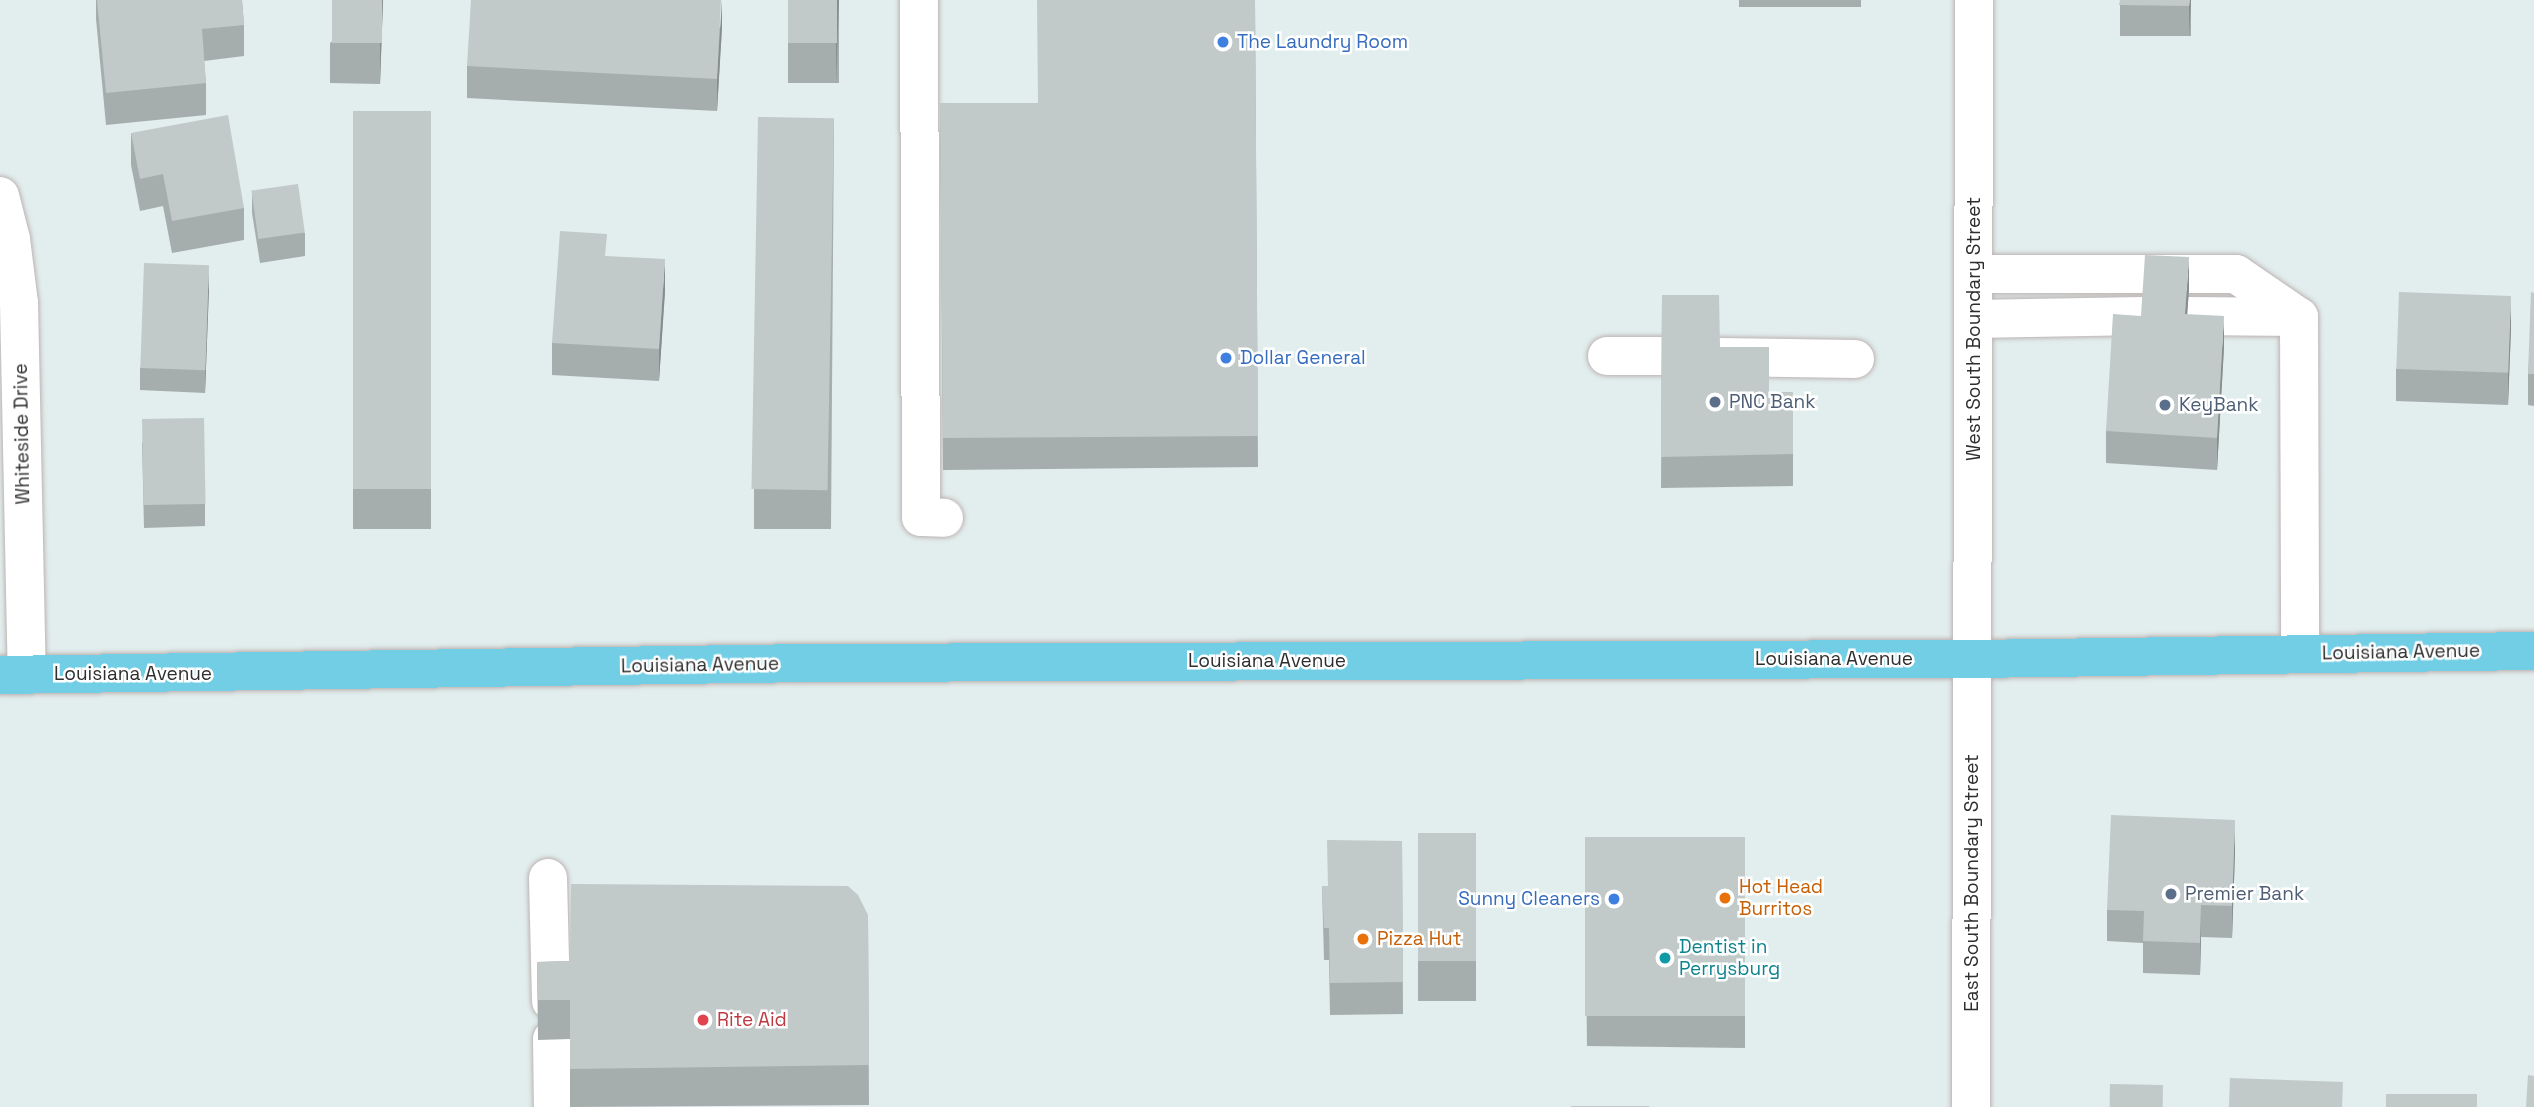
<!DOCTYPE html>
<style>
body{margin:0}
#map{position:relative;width:2534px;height:1107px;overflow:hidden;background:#e2eded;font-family:"Space Grotesk",sans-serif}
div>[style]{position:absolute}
.roads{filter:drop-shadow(0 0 2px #bcb4b2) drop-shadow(0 0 2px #bcb4b2)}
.minor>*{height:38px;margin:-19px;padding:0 19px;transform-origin:19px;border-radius:19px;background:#fff}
.major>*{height:38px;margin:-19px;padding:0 19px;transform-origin:19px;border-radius:19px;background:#71cee4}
.wall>*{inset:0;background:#a6adad;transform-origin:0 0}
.shaded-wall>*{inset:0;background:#878d8d}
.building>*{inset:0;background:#c1c9c9;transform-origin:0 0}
.dots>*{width:19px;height:19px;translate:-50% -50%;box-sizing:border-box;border:4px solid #fff;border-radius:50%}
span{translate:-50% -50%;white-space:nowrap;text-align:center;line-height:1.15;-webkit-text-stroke:5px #fff;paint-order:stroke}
.shop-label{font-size:19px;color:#366cbe}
.left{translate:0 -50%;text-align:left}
.right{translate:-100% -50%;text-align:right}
.street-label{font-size:19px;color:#2e2e2e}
.service-label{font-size:19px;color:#4e5e75}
.food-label{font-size:19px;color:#c56008}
.culture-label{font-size:19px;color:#0d838f}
.health-label{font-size:19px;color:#be3a42}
</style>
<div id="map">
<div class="roads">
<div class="minor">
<div style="left:919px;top:0;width:517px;rotate:89.78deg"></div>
<div style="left:921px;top:517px;width:23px;rotate:2deg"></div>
<div style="left:0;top:196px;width:44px;rotate:75.7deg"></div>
<div style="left:11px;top:239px;width:64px;rotate:82.9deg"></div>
<div style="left:19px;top:303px;width:371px;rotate:88.8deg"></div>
<div style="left:1974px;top:274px;width:262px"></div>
<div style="left:2236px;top:274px;width:76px;rotate:34.3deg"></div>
<div style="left:2187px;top:316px;width:112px;rotate:0.5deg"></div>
<div style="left:2299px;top:317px;width:336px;rotate:89.8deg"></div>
<div style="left:1973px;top:319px;width:170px;rotate:-1deg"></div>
<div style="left:1607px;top:356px;width:54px"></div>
<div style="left:1720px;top:357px;width:135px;rotate:0.8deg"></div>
<div style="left:548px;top:878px;width:123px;rotate:88.6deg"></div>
<div style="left:552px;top:1039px;width:68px;rotate:89.2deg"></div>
<div style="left:1971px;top:1107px;width:1107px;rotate:-89.84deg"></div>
</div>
<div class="major">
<div style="left:0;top:675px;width:807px;rotate:-0.85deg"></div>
<div style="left:807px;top:663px;width:1166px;rotate:-0.2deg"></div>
<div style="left:1973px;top:659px;width:561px;rotate:-0.82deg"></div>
</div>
</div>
<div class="wall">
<div style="clip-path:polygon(96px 0,242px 0,244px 25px,244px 56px,204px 61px,206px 83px,206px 115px,106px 125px,96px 19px)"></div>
<div style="clip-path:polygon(383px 0,380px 84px,330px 83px,330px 43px)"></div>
<div style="left:788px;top:0;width:51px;height:83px"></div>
<div style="clip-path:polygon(1255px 0,1258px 467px,943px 470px,940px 103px,1038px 103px)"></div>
<div style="left:1739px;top:0;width:122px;height:7px"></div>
<div style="left:2120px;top:0;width:71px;height:36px"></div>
<div style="clip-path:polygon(722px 27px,717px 111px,467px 98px,467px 66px)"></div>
<div style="left:353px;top:111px;width:78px;height:418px"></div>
<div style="clip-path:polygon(834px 118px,831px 529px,754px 529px,754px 489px)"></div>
<div style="clip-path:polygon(131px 133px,244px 208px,244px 240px,172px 253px,163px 206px,140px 211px,131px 165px)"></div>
<div style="clip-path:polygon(252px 191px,305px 233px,305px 256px,260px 263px,252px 213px)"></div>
<div style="clip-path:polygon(607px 256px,665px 291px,659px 381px,552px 375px,552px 343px)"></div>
<div style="clip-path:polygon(209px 288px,205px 393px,140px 390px,140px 368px)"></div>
<div style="clip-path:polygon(2189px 289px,2187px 314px,2224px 347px,2217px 470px,2106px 463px,2106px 431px,2141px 316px)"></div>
<div style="clip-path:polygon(2534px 293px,2534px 406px,2528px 405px,2528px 374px)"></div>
<div style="clip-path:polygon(1662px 295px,1769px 393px,1793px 392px,1793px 486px,1661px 488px)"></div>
<div style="clip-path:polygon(2511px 328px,2508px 405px,2396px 401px,2396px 369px)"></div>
<div style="clip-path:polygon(142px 442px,205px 504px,205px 526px,144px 528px)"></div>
<div style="left:1418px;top:833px;width:58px;height:168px"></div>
<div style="clip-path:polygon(1745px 837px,1745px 1048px,1587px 1046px,1585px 869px)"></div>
<div style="clip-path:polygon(1402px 841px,1403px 1014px,1330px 1015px,1329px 960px,1324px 960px,1322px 886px,1328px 886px)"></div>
<div style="clip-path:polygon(2235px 852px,2232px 938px,2201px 937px,2200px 975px,2143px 973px,2143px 943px,2107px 941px,2107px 910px)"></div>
<div style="clip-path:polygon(868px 915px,869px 1105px,570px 1107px,570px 1039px,538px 1040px,537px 962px,570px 961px)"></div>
</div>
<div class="shaded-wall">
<div style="clip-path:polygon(382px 0,383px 0,380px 84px,380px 44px)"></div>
<div style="clip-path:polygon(722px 0,722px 27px,717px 111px,717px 79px)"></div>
<div style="clip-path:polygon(837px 0,839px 0,836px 84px,836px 44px)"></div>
<div style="clip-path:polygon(2190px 0,2191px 0,2189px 38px,2189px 6px)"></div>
<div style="clip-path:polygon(2189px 257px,2189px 289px,2185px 346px,2185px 314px)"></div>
<div style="clip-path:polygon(665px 259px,665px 291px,659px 381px,659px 349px)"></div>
<div style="clip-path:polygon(209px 265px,209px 288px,205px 393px,205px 370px)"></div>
<div style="clip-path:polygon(2511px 296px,2511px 328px,2508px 405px,2508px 373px)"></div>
<div style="clip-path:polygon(2224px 316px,2224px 347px,2217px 470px,2217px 438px)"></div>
<div style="clip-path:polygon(2235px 820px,2235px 852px,2232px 938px,2232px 906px)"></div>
<div style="clip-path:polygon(2201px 905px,2201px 937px,2200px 975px,2200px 943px)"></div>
</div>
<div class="building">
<div style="clip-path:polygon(97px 0,242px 0,244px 25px,202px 29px,206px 83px,106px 93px)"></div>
<div style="left:332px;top:0;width:50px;height:43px"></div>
<div style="clip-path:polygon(471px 0,721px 0,717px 79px,467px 66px)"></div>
<div style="left:788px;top:0;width:49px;height:43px"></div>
<div style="clip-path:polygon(1037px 0,1255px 0,1258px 436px,943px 438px,940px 103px,1038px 103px)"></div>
<div style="clip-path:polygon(2120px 0,2190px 0,2189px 6px,2119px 5px)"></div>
<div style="left:353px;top:111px;width:78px;height:378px"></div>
<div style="clip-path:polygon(228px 115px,244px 208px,172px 221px,163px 174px,140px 179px,131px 133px)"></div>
<div style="left:758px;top:117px;width:76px;height:372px;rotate:1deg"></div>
<div style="left:298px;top:184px;width:49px;height:47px;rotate:82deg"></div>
<div style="clip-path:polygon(560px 231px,607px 234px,605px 256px,665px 259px,659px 349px,552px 343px)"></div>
<div style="clip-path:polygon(2145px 255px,2189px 257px,2185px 314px,2224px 316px,2217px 438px,2106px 431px,2113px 314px,2141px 316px)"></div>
<div style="left:144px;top:263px;width:65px;height:105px;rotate:2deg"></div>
<div style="left:2399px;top:292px;width:112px;height:77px;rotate:2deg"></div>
<div style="clip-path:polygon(2531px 292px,2534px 293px,2534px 374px,2528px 374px)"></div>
<div style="clip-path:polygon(1662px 295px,1719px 295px,1720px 347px,1769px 347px,1769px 393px,1793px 392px,1793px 454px,1661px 457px)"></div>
<div style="left:204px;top:418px;width:86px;height:62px;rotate:89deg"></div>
<div style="clip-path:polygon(2111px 815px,2235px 820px,2232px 906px,2201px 905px,2200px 943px,2143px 941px,2144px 911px,2107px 910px)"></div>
<div style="left:1418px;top:833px;width:58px;height:128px"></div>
<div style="left:1745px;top:837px;width:179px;height:160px;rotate:90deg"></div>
<div style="clip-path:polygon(1327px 840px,1402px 841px,1403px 982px,1330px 983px,1329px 928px,1324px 928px,1322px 886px,1328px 886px)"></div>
<div style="clip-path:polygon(571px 884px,848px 886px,858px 895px,868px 915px,869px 1065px,570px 1069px,570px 1000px,538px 1000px,537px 962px,570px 961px)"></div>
<div style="clip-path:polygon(2528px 1075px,2534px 1076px,2534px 1107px,2526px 1107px)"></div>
<div style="left:2230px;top:1078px;width:113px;height:29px;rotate:2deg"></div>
<div style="left:2110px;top:1084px;width:53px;height:23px;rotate:1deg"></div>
<div style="left:2477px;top:1094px;width:13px;height:91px;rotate:90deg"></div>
<div style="left:1571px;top:1106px;width:78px;height:1px"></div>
</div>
<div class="dots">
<div style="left:1223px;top:42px;background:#3f7fe0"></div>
<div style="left:1226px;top:358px;background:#3f7fe0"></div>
<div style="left:1715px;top:402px;background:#5c6f8a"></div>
<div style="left:2165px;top:405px;background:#5c6f8a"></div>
<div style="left:2171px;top:894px;background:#5c6f8a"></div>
<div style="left:1725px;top:898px;background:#e8710a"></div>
<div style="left:1614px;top:899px;background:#3f7fe0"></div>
<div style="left:1363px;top:939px;background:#e8710a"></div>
<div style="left:1665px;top:958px;background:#0f9aa8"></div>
<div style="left:703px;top:1020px;background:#e0444e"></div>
</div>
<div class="shop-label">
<span class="left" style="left:1237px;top:42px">The Laundry Room</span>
<span class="left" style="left:1240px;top:358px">Dollar General</span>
<span class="right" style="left:1600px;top:899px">Sunny Cleaners</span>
</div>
<div class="street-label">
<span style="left:1974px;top:329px;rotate:-90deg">West South Boundary Street</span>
<span style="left:22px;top:434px;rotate:-91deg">Whiteside Drive</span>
<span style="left:2401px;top:652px;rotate:-1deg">Louisiana Avenue</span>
<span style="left:1834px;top:659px">Louisiana Avenue</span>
<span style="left:1267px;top:661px">Louisiana Avenue</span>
<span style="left:700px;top:665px;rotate:-1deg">Louisiana Avenue</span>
<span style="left:133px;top:674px">Louisiana Avenue</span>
<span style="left:1972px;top:883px;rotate:-90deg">East South Boundary Street</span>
</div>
<div class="service-label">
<span class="left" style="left:1729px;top:402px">PNC Bank</span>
<span class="left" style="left:2179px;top:405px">KeyBank</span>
<span class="left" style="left:2185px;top:894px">Premier Bank</span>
</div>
<div class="food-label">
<span class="left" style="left:1739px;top:898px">Hot Head<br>Burritos</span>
<span class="left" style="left:1377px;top:939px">Pizza Hut</span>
</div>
<div class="culture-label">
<span class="left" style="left:1679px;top:958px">Dentist in<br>Perrysburg</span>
</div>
<div class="health-label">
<span class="left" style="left:717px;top:1020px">Rite Aid</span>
</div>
</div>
